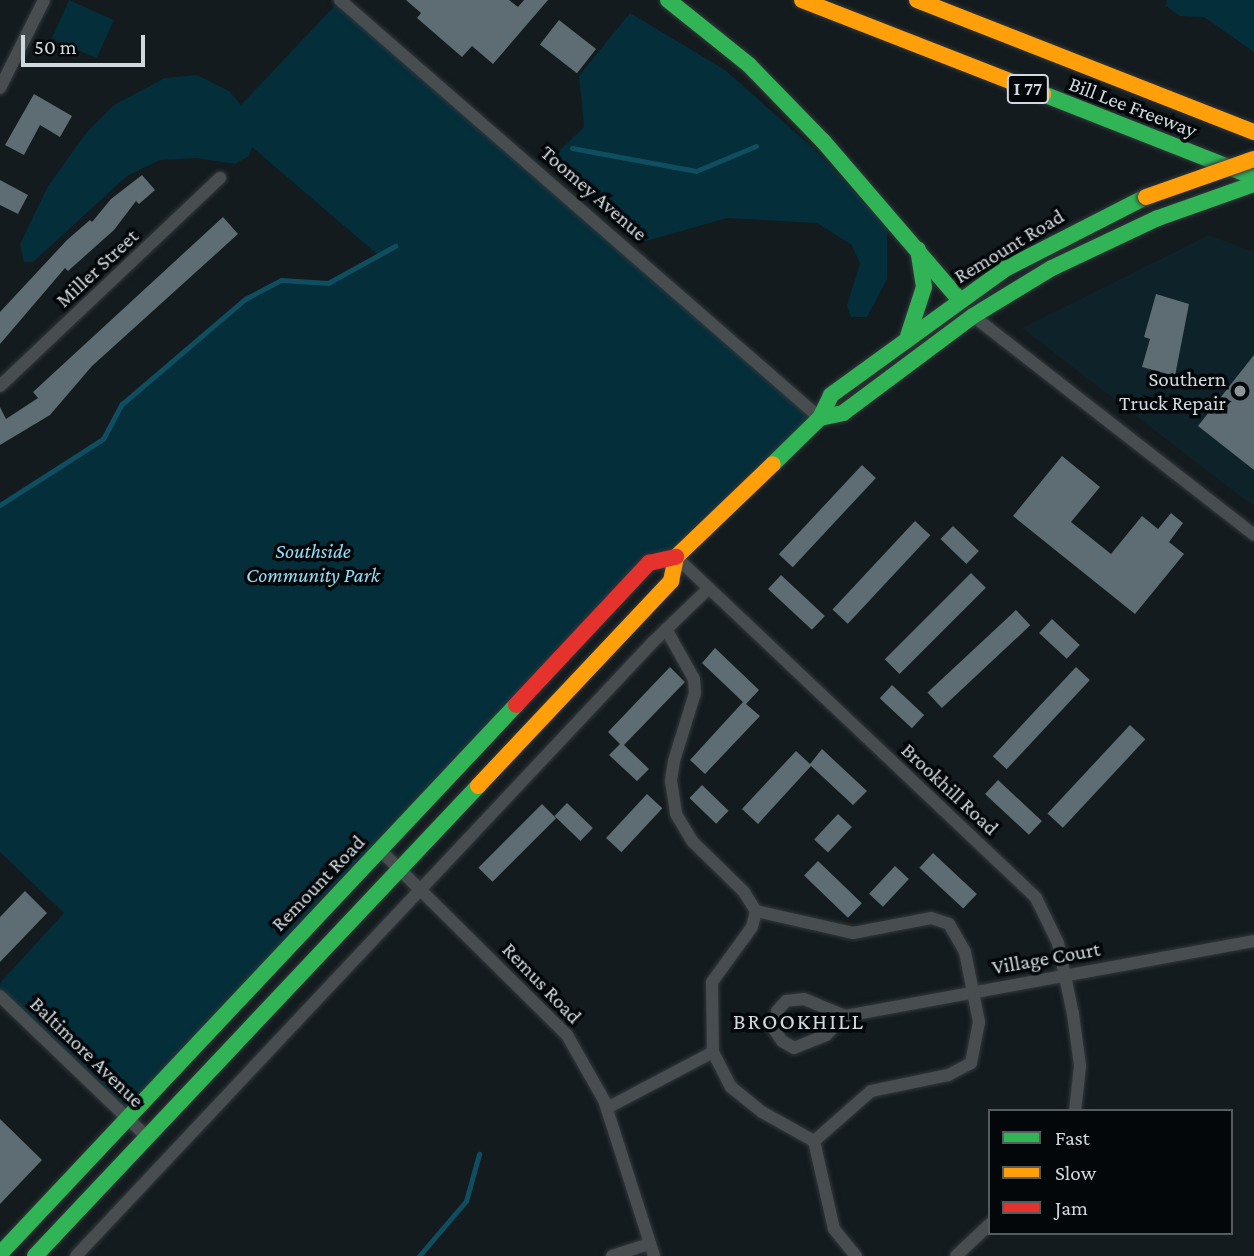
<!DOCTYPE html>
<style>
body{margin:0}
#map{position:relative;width:1254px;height:1256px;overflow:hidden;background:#131b1e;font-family:"Crimson Pro",serif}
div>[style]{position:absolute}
.built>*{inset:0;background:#0d2229}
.green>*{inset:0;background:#032e3a;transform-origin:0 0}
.stream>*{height:5px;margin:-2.5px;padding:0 2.5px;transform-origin:2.5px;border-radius:2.5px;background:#0e4e60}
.building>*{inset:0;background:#5d6d73;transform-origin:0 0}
.roads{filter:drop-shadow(0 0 2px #32373b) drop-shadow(0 0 2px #32373b)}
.street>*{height:12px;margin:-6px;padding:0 6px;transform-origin:6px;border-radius:6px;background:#484e50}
.fast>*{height:16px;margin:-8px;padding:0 8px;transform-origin:8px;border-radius:8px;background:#30b455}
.slow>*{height:16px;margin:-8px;padding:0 8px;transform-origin:8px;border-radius:8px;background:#ff9f0a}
.jam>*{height:16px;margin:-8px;padding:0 8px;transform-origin:8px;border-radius:8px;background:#e5322d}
.bridges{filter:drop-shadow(0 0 2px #32373b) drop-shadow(0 0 2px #32373b)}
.slow-bridge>*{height:16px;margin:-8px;padding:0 8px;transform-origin:8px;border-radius:8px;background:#ff9f0a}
.dots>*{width:19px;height:19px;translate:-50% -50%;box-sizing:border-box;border:4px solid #030709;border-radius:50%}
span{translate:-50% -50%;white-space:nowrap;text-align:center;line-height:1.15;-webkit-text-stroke:7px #030709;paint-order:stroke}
.shield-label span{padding:2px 5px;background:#030709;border:2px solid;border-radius:5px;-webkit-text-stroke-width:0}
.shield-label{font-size:19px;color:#d0d9dd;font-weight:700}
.street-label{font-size:21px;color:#d0d9dd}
.poi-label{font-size:21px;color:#d0d9dd}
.right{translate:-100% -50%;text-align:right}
.park-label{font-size:21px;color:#94def7;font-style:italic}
.neighbourhood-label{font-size:23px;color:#d0d9dd;letter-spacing:2px}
.legend{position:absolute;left:988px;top:1109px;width:245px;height:126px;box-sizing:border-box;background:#030709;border:2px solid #555b5e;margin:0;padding:9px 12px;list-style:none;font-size:21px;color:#d0d9dd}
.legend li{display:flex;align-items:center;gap:14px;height:35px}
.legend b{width:35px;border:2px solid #555b5e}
.scale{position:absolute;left:21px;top:35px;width:124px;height:32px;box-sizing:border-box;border:4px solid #d0d9dd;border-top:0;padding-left:9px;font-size:21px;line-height:24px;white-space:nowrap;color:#d0d9dd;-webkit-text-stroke:5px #030709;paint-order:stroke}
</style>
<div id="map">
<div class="built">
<div style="clip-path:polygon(1209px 235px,1254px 252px,1254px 507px,1022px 328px)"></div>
</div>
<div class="green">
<div style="left:69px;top:0;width:49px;height:42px;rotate:24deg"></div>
<div style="clip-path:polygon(340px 0,820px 418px,695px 537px,649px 563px,126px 1116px,0 996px,0 983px,64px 913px,0 852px,0 505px,103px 439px,122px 404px,245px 299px,281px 280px,328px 283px,378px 255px,252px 147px,249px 156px,235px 164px,196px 158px,160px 160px,127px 176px,33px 262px,24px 262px,20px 244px,48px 186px,87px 132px,114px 105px,165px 78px,197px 75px,229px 91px,241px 105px)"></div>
<div style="clip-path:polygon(1167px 0,1254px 0,1254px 52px,1204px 17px,1180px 16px,1166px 6px)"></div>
<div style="clip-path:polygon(630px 13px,725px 70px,814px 149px,887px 227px,887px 279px,867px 317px,851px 317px,847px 305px,860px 264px,852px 245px,817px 223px,727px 218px,643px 242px,549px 161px,584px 127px,579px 76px)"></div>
</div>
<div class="stream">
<div style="left:572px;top:148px;width:126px;rotate:10.5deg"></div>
<div style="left:696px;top:171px;width:65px;rotate:-22.6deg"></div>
<div style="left:0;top:505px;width:122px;rotate:-32.7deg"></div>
<div style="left:103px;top:439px;width:40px;rotate:-62deg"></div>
<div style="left:122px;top:404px;width:162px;rotate:-40.5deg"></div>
<div style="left:245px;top:299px;width:41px;rotate:-27.8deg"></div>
<div style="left:281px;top:280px;width:47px;rotate:3.7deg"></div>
<div style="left:328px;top:283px;width:77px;rotate:-28.9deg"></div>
<div style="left:419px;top:1256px;width:72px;rotate:-49.5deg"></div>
<div style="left:466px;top:1201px;width:49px;rotate:-74.5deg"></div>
</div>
<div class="building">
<div style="clip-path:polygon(406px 0,509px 0,518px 7px,524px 0,548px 0,493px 64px,472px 46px,462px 57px,417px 18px,421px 13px)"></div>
<div style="left:559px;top:20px;width:47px;height:31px;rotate:38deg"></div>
<div style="clip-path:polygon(34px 94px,72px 116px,60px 137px,40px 125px,24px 155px,5px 145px)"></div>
<div style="clip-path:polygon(142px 175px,155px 190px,139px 204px,136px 201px,114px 230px,68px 271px,65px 268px,0 344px,0 312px,67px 240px,90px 220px,92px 222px,111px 199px)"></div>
<div style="clip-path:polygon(0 180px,28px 195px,18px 214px,0 205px)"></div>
<div style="clip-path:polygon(223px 217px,238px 234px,92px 366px,50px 415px,0 445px,0 407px,6px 419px,38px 398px,33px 392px)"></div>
<div style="clip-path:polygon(1156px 294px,1189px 304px,1175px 376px,1142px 367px,1150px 339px,1144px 337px)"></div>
<div style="clip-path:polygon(1254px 355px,1254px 470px,1198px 426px)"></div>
<div style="clip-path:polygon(1062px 456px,1100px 487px,1071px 522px,1111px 554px,1142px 516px,1158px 529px,1171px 513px,1183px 523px,1169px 542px,1184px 554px,1135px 614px,1013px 516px)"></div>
<div style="left:862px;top:465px;width:19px;height:122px;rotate:43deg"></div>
<div style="left:915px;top:521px;width:21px;height:121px;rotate:43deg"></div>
<div style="left:953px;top:526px;width:36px;height:18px;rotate:44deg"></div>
<div style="left:971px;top:573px;width:21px;height:122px;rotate:45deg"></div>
<div style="left:781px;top:575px;width:60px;height:19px;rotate:43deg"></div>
<div style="left:1016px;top:610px;width:21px;height:121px;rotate:47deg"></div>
<div style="left:1052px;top:619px;width:38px;height:19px;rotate:43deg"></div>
<div style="clip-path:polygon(715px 648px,759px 690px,746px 704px,760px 716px,705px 774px,690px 760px,743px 702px,702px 663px)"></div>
<div style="clip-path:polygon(670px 667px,685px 682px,624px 745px,649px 769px,637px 781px,609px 755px,620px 744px,608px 732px)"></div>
<div style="left:1076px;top:667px;width:19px;height:122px;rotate:43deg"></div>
<div style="left:892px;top:685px;width:44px;height:18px;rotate:43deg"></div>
<div style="left:1130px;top:725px;width:21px;height:121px;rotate:43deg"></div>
<div style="clip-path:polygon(822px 749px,867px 791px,853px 805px,811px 766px,758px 824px,742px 809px,796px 751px,810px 764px)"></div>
<div style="left:998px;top:780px;width:60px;height:19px;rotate:43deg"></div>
<div style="left:702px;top:785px;width:37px;height:18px;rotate:44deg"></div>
<div style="left:647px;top:794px;width:21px;height:60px;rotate:43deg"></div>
<div style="left:567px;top:803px;width:36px;height:18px;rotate:44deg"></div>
<div style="left:542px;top:804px;width:20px;height:90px;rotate:45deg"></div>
<div style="left:838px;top:814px;width:19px;height:35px;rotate:43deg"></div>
<div style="left:933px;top:853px;width:60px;height:20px;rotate:43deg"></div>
<div style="left:818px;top:861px;width:61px;height:20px;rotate:44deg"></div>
<div style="left:895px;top:866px;width:19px;height:38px;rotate:43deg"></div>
<div style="clip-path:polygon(25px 891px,47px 913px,0 962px,0 917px)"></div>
<div style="clip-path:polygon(0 1119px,42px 1160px,0 1204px)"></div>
</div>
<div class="roads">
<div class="street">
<div style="left:340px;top:0;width:636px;rotate:41.05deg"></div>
<div style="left:0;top:88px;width:98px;rotate:-63.4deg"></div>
<div style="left:973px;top:316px;width:356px;rotate:37.9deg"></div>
<div style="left:0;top:386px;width:303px;rotate:-43.4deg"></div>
<div style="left:676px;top:557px;width:496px;rotate:43.4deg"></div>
<div style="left:1036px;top:898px;width:50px;rotate:63.9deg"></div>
<div style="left:1058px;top:943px;width:73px;rotate:78.1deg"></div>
<div style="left:1073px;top:1014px;width:52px;rotate:82.3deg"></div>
<div style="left:1080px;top:1066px;width:45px;rotate:96.3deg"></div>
<div style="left:666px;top:629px;width:57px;rotate:60.8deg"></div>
<div style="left:694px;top:679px;width:14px;rotate:86deg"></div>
<div style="left:695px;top:693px;width:71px;rotate:107.2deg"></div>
<div style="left:674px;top:761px;width:20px;rotate:99deg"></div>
<div style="left:671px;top:781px;width:33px;rotate:81deg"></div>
<div style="left:676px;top:814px;width:31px;rotate:59deg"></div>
<div style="left:692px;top:841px;width:73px;rotate:44.4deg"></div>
<div style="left:744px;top:892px;width:22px;rotate:58deg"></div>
<div style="left:756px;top:911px;width:99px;rotate:12.8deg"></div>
<div style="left:853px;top:933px;width:79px;rotate:-10.9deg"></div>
<div style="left:931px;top:918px;width:19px;rotate:18deg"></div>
<div style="left:949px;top:924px;width:32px;rotate:60deg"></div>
<div style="left:965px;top:952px;width:71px;rotate:78.7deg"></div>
<div style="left:979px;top:1022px;width:42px;rotate:101deg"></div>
<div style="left:971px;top:1063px;width:26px;rotate:152deg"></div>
<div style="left:948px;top:1075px;width:79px;rotate:168.3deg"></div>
<div style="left:871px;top:1091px;width:76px;rotate:138.7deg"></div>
<div style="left:814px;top:1141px;width:90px;rotate:77.2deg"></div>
<div style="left:834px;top:1229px;width:35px;rotate:51deg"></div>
<div style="left:380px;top:850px;width:263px;rotate:44.7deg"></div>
<div style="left:567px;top:1035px;width:75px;rotate:60.4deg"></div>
<div style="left:604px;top:1100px;width:164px;rotate:72.2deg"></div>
<div style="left:756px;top:911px;width:16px;rotate:104deg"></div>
<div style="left:752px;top:927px;width:68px;rotate:126deg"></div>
<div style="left:712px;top:982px;width:70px;rotate:89.2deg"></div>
<div style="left:713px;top:1052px;width:39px;rotate:63deg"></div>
<div style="left:731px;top:1087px;width:40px;rotate:39deg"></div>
<div style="left:762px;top:1112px;width:60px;rotate:29.1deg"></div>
<div style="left:0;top:996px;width:204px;rotate:43.8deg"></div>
<div style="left:845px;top:1016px;width:44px;rotate:-157.5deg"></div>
<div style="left:804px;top:999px;width:18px;rotate:174deg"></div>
<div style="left:786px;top:1001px;width:13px;rotate:132deg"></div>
<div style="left:777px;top:1011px;width:17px;rotate:103deg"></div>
<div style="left:773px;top:1028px;width:16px;rotate:55deg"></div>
<div style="left:782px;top:1041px;width:14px;rotate:30deg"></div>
<div style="left:794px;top:1048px;width:35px;rotate:-22deg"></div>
<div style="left:826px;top:1035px;width:27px;rotate:-45deg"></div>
<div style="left:845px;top:1016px;width:416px;rotate:-10.4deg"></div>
<div style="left:607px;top:1108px;width:120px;rotate:-27.8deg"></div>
<div style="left:76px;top:1256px;width:844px;rotate:-46.78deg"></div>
<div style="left:654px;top:641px;width:76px;rotate:-43.9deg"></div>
<div style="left:612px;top:1256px;width:40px;rotate:-18deg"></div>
<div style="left:956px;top:1256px;width:47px;rotate:-43.3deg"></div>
</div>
<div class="fast">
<div style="left:668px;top:0;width:104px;rotate:38.7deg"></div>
<div style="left:749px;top:65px;width:106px;rotate:45.8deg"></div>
<div style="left:823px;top:141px;width:210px;rotate:49.3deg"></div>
<div style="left:1043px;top:94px;width:227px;rotate:21.5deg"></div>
<div style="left:908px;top:336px;width:52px;rotate:-71.9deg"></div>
<div style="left:924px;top:287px;width:38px;rotate:-99deg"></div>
<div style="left:820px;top:418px;width:24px;rotate:-12deg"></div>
<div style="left:843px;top:413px;width:162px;rotate:-36.7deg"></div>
<div style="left:973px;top:316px;width:92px;rotate:-31.3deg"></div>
<div style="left:1052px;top:268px;width:117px;rotate:-25.3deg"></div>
<div style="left:1158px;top:218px;width:102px;rotate:-19.5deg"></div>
<div style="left:773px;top:464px;width:66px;rotate:-44.4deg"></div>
<div style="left:820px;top:418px;width:25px;rotate:-64deg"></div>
<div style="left:831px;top:395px;width:215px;rotate:-35.9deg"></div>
<div style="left:1005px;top:269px;width:158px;rotate:-27.1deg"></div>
<div style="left:0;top:1254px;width:753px;rotate:-46.77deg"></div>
<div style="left:35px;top:1256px;width:646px;rotate:-46.69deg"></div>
</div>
<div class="slow">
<div style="left:802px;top:0;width:259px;rotate:21.3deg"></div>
<div style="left:917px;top:0;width:362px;rotate:21.4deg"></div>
<div style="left:478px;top:786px;width:282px;rotate:-46.7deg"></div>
<div style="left:671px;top:581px;width:25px;rotate:-78deg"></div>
<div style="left:676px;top:557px;width:134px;rotate:-43.8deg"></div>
</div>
<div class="jam">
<div style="left:516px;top:705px;width:195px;rotate:-46.9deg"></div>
<div style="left:649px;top:563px;width:28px;rotate:-13deg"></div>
</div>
</div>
<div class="bridges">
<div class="slow-bridge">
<div style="left:1146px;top:197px;width:114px;rotate:-19.4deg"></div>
</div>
</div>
<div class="dots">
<div style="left:1240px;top:391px;background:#8e969a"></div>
</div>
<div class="shield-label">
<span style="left:1028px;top:89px">I 77</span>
</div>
<div class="street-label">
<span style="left:1133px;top:107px;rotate:21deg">Bill Lee Freeway</span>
<span style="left:594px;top:193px;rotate:41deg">Toomey Avenue</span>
<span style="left:1009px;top:246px;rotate:-31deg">Remount Road</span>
<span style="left:97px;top:268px;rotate:-43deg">Miller Street</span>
<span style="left:950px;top:789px;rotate:43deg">Brookhill Road</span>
<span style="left:318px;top:883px;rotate:-46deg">Remount Road</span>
<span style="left:1046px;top:958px;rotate:-10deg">Village Court</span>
<span style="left:542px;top:983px;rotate:46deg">Remus Road</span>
<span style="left:87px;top:1052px;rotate:44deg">Baltimore Avenue</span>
</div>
<div class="poi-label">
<span class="right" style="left:1226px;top:391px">Southern<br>Truck Repair</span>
</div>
<div class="park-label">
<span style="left:313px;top:563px">Southside<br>Community Park</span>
</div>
<div class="neighbourhood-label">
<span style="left:799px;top:1021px">BROOKHILL</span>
</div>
<ul class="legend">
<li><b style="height:9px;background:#30b455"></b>Fast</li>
<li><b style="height:9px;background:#ff9f0a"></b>Slow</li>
<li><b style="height:9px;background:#e5322d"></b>Jam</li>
</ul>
<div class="scale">50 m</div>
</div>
